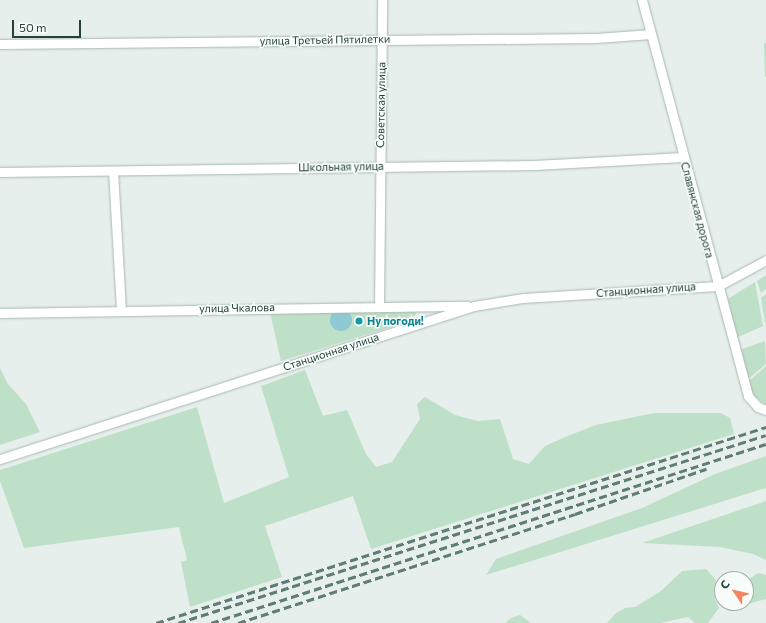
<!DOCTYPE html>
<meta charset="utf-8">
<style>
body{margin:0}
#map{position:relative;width:766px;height:623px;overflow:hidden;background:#e6efeb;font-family:Commissioner,sans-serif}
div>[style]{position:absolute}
.green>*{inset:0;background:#bfe0c8}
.water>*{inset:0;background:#8ec9d4}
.round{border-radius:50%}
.roads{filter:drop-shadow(0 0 1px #a8b8b2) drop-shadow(0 0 1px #a8b8b2)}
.street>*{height:9px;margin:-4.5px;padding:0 4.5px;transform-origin:4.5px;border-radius:4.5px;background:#fff}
.rail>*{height:3px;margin-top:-1.5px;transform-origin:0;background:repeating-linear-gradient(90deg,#5f7d75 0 8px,transparent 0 12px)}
.dots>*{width:11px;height:11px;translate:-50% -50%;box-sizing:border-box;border:2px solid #f7fbf9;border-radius:50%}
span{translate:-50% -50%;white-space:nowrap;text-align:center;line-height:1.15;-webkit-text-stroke:3px #f7fbf9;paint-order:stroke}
.street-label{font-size:11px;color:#24423a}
.culture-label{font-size:11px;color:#0d838f;font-weight:700}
.left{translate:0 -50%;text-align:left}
.north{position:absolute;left:714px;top:571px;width:40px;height:40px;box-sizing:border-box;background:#f7fbf9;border:1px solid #a3b1ad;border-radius:50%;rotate:305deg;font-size:11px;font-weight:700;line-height:16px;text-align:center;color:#24423a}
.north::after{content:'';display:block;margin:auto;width:14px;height:18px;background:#f4845f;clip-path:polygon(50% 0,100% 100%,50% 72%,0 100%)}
.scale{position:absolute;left:12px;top:20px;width:69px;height:18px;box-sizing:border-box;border:2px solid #24423a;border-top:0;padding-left:5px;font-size:12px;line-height:14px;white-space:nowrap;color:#24423a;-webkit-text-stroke:3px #f7fbf9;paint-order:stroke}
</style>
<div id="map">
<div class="green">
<div style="clip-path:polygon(764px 43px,766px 43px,766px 77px,765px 77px)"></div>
<div style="clip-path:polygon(766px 275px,766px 289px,761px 293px,757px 281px)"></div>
<div style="clip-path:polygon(755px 282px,763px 326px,736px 338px,728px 299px)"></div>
<div style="clip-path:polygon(766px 294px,766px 328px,761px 298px)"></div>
<div style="clip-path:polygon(415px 310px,416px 314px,410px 321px,281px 361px,270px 312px)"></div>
<div style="clip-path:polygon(765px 341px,766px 364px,747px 380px,739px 350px)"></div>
<div style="clip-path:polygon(766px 366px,766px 405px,752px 394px,748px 382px)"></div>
<div style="clip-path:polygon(0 368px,8px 384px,26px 404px,40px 432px,0 445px)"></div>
<div style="clip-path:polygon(305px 370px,323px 416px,347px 410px,366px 454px,376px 467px,392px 462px,420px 419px,417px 404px,425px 397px,455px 415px,478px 421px,500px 419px,513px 459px,529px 464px,545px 446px,565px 437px,596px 425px,654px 413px,721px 413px,730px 418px,734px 434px,371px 549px,353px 496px,265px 526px,282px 577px,190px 607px,181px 562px,187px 560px,179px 527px,24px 548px,0 481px,0 470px,197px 407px,224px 503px,289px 477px,261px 386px)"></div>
<div style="clip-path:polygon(766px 456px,766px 488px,486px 575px,496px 559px,642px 508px,715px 474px)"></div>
<div style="clip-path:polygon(766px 501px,766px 560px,753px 554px,720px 547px,642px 543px)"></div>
<div style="clip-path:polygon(706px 569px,716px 580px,715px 599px,719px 608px,708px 623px,695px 623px,688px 617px,660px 623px,607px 623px,616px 613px,625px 608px,635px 607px,661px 591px,682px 571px)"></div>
<div style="clip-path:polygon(758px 573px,766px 575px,766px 599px,748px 604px,746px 603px,746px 581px)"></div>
<div style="clip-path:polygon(520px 615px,531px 623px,505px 623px,511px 618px)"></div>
</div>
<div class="water">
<div class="round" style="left:330px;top:309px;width:22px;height:22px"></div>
</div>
<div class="roads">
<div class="street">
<div style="left:642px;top:0;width:410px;rotate:75deg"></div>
<div style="left:748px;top:396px;width:15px;rotate:48deg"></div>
<div style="left:758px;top:407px;width:9px;rotate:21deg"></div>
<div style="left:0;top:44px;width:596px;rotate:-0.58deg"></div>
<div style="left:596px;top:38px;width:55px;rotate:-4.2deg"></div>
<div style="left:113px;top:171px;width:139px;rotate:86.7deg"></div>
<div style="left:0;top:172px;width:534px;rotate:-0.75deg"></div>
<div style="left:534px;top:165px;width:149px;rotate:-3.1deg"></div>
<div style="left:379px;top:306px;width:306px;rotate:-89.4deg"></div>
<div style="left:0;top:313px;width:467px;rotate:-0.9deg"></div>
<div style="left:0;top:459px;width:498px;rotate:-17.9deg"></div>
<div style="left:474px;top:306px;width:50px;rotate:-9.3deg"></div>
<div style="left:523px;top:298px;width:195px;rotate:-3.5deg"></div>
<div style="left:718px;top:286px;width:55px;rotate:-28.4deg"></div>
</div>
</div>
<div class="rail">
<div style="left:156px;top:623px;width:641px;rotate:-17.81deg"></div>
<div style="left:178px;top:623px;width:617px;rotate:-17.73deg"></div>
<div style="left:211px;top:623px;width:583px;rotate:-17.88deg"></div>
<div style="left:238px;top:623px;width:354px;rotate:-17.9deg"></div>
<div style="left:575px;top:514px;width:139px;rotate:-19deg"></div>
</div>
<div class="dots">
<div style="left:359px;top:321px;background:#0f9aa8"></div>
</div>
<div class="street-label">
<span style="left:325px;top:40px;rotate:-1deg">улица Третьей Пятилетки</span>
<span style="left:381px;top:105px;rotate:-89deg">Советская улица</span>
<span style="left:341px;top:167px;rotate:-1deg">Школьная улица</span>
<span style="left:697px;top:210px;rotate:75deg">Славянская дорога</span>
<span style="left:646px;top:290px;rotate:-4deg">Станционная улица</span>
<span style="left:237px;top:308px;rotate:-1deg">улица Чкалова</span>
<span style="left:331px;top:352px;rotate:-18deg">Станционная улица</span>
</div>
<div class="culture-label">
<span class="left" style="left:367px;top:321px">Ну погоди!</span>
</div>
<div class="north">С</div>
<div class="scale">50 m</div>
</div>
